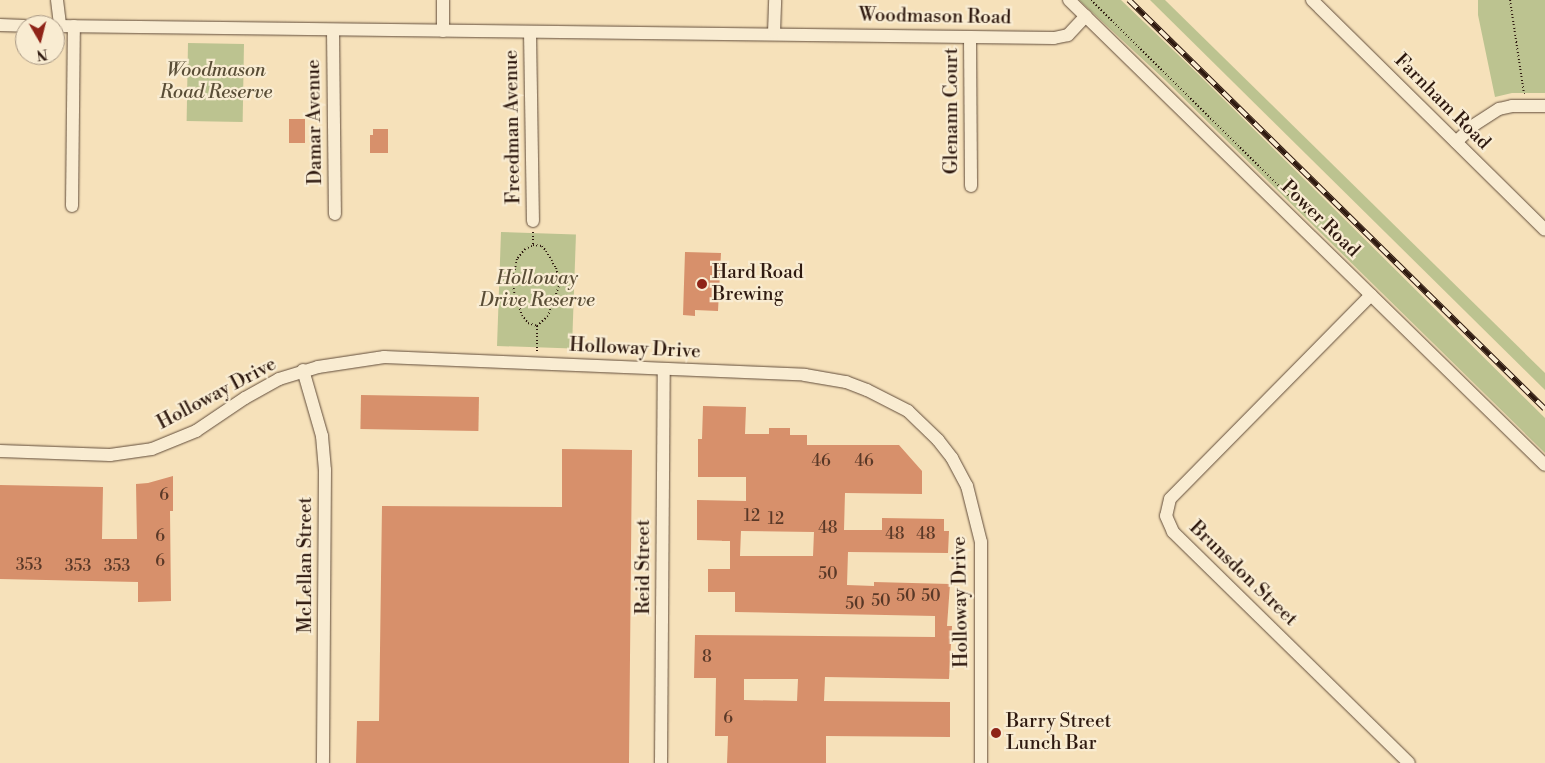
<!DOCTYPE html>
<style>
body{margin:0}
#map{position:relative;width:1545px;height:763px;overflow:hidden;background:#f6e1ba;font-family:"Libre Bodoni",serif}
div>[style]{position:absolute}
.green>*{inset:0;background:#bcc390;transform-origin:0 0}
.building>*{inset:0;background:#d7906b;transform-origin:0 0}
.path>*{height:2px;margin-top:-1px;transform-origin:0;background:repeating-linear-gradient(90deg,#2f1a10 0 1px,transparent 0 3.5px)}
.roads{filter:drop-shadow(0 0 1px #614c3a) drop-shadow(0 0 1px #614c3a)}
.minor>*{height:12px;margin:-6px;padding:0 6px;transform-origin:6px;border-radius:6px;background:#f9ecd2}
.rail>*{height:5.5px;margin-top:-2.75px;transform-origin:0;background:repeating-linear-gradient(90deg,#f9ecd2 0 11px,#2f1a10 0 22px);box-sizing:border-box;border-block:1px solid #2f1a10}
.dots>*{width:14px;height:14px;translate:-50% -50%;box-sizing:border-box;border:2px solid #f9ecd2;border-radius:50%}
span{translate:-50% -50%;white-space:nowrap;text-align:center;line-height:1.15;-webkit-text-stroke:4.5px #f9ecd2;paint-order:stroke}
.number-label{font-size:16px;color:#593827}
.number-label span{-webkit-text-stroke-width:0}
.street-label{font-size:19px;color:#2f1a10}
.park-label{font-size:19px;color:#594d36;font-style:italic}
.poi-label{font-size:19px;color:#2f1a10}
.left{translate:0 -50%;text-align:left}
.north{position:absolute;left:15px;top:15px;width:50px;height:50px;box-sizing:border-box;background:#f9ecd2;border:1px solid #a89884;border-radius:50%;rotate:172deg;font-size:14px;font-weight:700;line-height:20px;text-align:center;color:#2f1a10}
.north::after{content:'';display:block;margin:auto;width:18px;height:22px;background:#8f2418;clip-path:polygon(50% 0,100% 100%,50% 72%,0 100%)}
</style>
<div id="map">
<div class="green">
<div style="clip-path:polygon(1079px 0,1121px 0,1195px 71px,1545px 418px,1545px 453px,1165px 80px)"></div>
<div style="clip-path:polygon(1150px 0,1165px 0,1545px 373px,1545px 390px)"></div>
<div style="clip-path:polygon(1478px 0,1545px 0,1545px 93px,1512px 93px,1495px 97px,1478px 15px)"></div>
<div style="left:188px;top:43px;width:56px;height:78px;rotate:1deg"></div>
<div style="left:501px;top:232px;width:75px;height:114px;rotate:2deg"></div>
</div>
<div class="building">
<div style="left:305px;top:119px;width:24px;height:16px;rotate:90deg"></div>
<div style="clip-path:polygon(373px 129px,388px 129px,388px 153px,370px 153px,370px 135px,373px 135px)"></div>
<div style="clip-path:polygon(685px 252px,721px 253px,718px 311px,695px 310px,695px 316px,683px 315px)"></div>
<div style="left:361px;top:395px;width:118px;height:34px;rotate:1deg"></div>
<div style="clip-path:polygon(evenodd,703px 406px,746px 407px,745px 434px,769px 434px,769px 428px,790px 428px,790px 435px,807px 435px,807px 445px,899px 445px,922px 471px,922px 494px,845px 493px,844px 530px,882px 530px,882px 518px,944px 519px,944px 531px,949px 531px,948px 553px,848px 552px,847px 585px,874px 586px,874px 582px,950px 584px,947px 626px,952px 626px,949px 679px,825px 677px,824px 701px,950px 702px,950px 737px,826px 736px,826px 763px,727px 763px,728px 736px,715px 736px,716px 678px,694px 678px,695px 635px,935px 637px,935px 616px,735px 612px,735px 592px,708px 592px,708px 569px,730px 569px,730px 541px,697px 540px,697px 500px,746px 501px,746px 477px,698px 477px,698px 439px,702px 439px,703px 406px,741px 531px,814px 532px,813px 556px,740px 556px,741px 531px,703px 406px,744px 679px,798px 679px,797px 701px,744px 700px,744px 679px)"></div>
<div style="clip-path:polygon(562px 449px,632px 450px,629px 763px,356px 763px,357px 721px,379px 721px,382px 506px,562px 507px)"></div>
<div style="clip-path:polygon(173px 476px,173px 511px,170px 511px,171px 601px,138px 602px,138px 582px,0 579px,0 485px,103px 487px,102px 539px,137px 539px,136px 484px,148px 483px)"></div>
</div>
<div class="path">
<div style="left:1091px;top:0;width:303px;rotate:44.7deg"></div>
<div style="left:1510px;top:0;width:95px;rotate:81.5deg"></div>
<div style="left:533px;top:232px;width:13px;rotate:90deg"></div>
<div style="left:533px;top:245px;width:9px;rotate:6deg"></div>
<div style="left:542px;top:246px;width:6px;rotate:51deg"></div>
<div style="left:546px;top:251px;width:20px;rotate:60deg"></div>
<div style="left:556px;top:268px;width:16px;rotate:75deg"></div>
<div style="left:560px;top:283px;width:35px;rotate:110deg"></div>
<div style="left:548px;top:316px;width:15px;rotate:138deg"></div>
<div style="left:537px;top:326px;width:26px;rotate:90deg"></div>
<div style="left:532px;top:246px;width:8px;rotate:157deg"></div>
<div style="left:525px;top:249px;width:13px;rotate:129deg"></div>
<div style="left:517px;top:259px;width:19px;rotate:102deg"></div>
<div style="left:513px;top:278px;width:14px;rotate:86deg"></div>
<div style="left:514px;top:292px;width:24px;rotate:71deg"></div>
<div style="left:522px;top:315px;width:10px;rotate:53deg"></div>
<div style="left:528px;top:323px;width:9px;rotate:18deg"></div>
</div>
<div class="roads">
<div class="minor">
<div style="left:57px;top:0;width:26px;rotate:83deg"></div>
<div style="left:1069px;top:0;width:665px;rotate:44.33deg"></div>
<div style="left:1312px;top:0;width:327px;rotate:44.6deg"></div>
<div style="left:0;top:25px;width:25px;rotate:2deg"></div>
<div style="left:55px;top:26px;width:999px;rotate:0.69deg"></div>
<div style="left:1054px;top:38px;width:14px;rotate:-12deg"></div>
<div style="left:1068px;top:35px;width:26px;rotate:-47deg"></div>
<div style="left:333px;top:30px;width:184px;rotate:89.4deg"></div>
<div style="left:443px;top:31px;width:31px;rotate:-90deg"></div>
<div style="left:530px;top:32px;width:189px;rotate:89.1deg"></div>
<div style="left:774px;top:33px;width:33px;rotate:-88deg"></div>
<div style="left:970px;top:37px;width:149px;rotate:89.6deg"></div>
<div style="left:1456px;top:142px;width:25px;rotate:-43deg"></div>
<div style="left:1474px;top:125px;width:30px;rotate:-33deg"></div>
<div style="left:1499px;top:109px;width:13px;rotate:-13deg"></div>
<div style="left:1512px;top:106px;width:33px"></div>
<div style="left:72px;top:206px;width:180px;rotate:-89.4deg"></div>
<div style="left:1371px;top:295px;width:286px;rotate:134.6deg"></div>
<div style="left:1170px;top:499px;width:17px;rotate:103deg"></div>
<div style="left:1166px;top:516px;width:17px;rotate:66deg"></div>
<div style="left:1173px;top:532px;width:330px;rotate:44.4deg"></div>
<div style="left:303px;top:370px;width:69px;rotate:73.9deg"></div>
<div style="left:322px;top:436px;width:34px;rotate:85deg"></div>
<div style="left:325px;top:470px;width:293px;rotate:90.4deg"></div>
<div style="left:0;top:451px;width:110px;rotate:2.1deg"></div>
<div style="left:110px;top:455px;width:42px;rotate:-8.1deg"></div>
<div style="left:152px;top:449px;width:48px;rotate:-22.2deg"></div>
<div style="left:196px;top:431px;width:59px;rotate:-34deg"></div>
<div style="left:245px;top:398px;width:39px;rotate:-29deg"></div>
<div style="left:279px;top:379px;width:41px;rotate:-17.1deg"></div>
<div style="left:318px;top:367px;width:67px;rotate:-8.6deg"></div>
<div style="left:384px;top:357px;width:421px;rotate:2.4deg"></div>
<div style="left:805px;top:375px;width:42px;rotate:9.7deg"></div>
<div style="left:846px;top:382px;width:22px;rotate:21deg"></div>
<div style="left:867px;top:390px;width:46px;rotate:27.1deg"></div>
<div style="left:908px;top:411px;width:42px;rotate:44deg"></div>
<div style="left:938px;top:440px;width:23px;rotate:52deg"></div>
<div style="left:952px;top:458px;width:32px;rotate:62deg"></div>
<div style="left:967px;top:486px;width:58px;rotate:76deg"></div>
<div style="left:981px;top:542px;width:221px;rotate:90deg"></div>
<div style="left:661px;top:763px;width:392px;rotate:-89.6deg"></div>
</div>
</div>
<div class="rail">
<div style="left:1129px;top:0;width:583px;rotate:44.51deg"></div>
</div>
<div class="dots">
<div style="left:702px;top:284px;background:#8f2418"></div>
<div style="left:996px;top:733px;background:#8f2418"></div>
</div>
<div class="number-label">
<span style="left:821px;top:461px">46</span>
<span style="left:864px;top:461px">46</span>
<span style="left:164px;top:495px">6</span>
<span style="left:752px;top:516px">12</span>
<span style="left:776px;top:519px">12</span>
<span style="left:828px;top:528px">48</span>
<span style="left:895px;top:534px">48</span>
<span style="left:926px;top:534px">48</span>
<span style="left:160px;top:536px">6</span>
<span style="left:160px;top:561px">6</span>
<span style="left:29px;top:565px">353</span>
<span style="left:78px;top:566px">353</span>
<span style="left:117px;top:566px">353</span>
<span style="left:828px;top:574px">50</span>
<span style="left:906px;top:596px">50</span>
<span style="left:931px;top:596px">50</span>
<span style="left:881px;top:601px">50</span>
<span style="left:855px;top:604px">50</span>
<span style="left:707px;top:657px">8</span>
<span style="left:728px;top:718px">6</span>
</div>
<div class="street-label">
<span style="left:935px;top:17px;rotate:1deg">Woodmason Road</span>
<span style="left:1442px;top:102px;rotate:45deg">Farnham Road</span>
<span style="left:952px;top:111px;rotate:-90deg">Glenann Court</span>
<span style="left:315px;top:122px;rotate:-91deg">Damar Avenue</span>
<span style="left:513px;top:127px;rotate:-91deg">Freedman Avenue</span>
<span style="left:1320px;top:219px;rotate:44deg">Power Road</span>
<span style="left:635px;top:349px;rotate:3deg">Holloway Drive</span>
<span style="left:217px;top:394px;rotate:-28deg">Holloway Drive</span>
<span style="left:306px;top:565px;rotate:-90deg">McLellan Street</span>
<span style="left:644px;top:567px;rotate:-90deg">Reid Street</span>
<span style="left:1243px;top:574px;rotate:44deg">Brunsdon Street</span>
<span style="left:961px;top:602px;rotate:-91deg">Holloway Drive</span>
</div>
<div class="park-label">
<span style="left:216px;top:82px">Woodmason<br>Road Reserve</span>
<span style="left:537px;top:290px">Holloway<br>Drive Reserve</span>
</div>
<div class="poi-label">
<span class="left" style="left:712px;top:284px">Hard Road<br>Brewing</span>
<span class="left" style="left:1006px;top:733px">Barry Street<br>Lunch Bar</span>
</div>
<div class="north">N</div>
</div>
